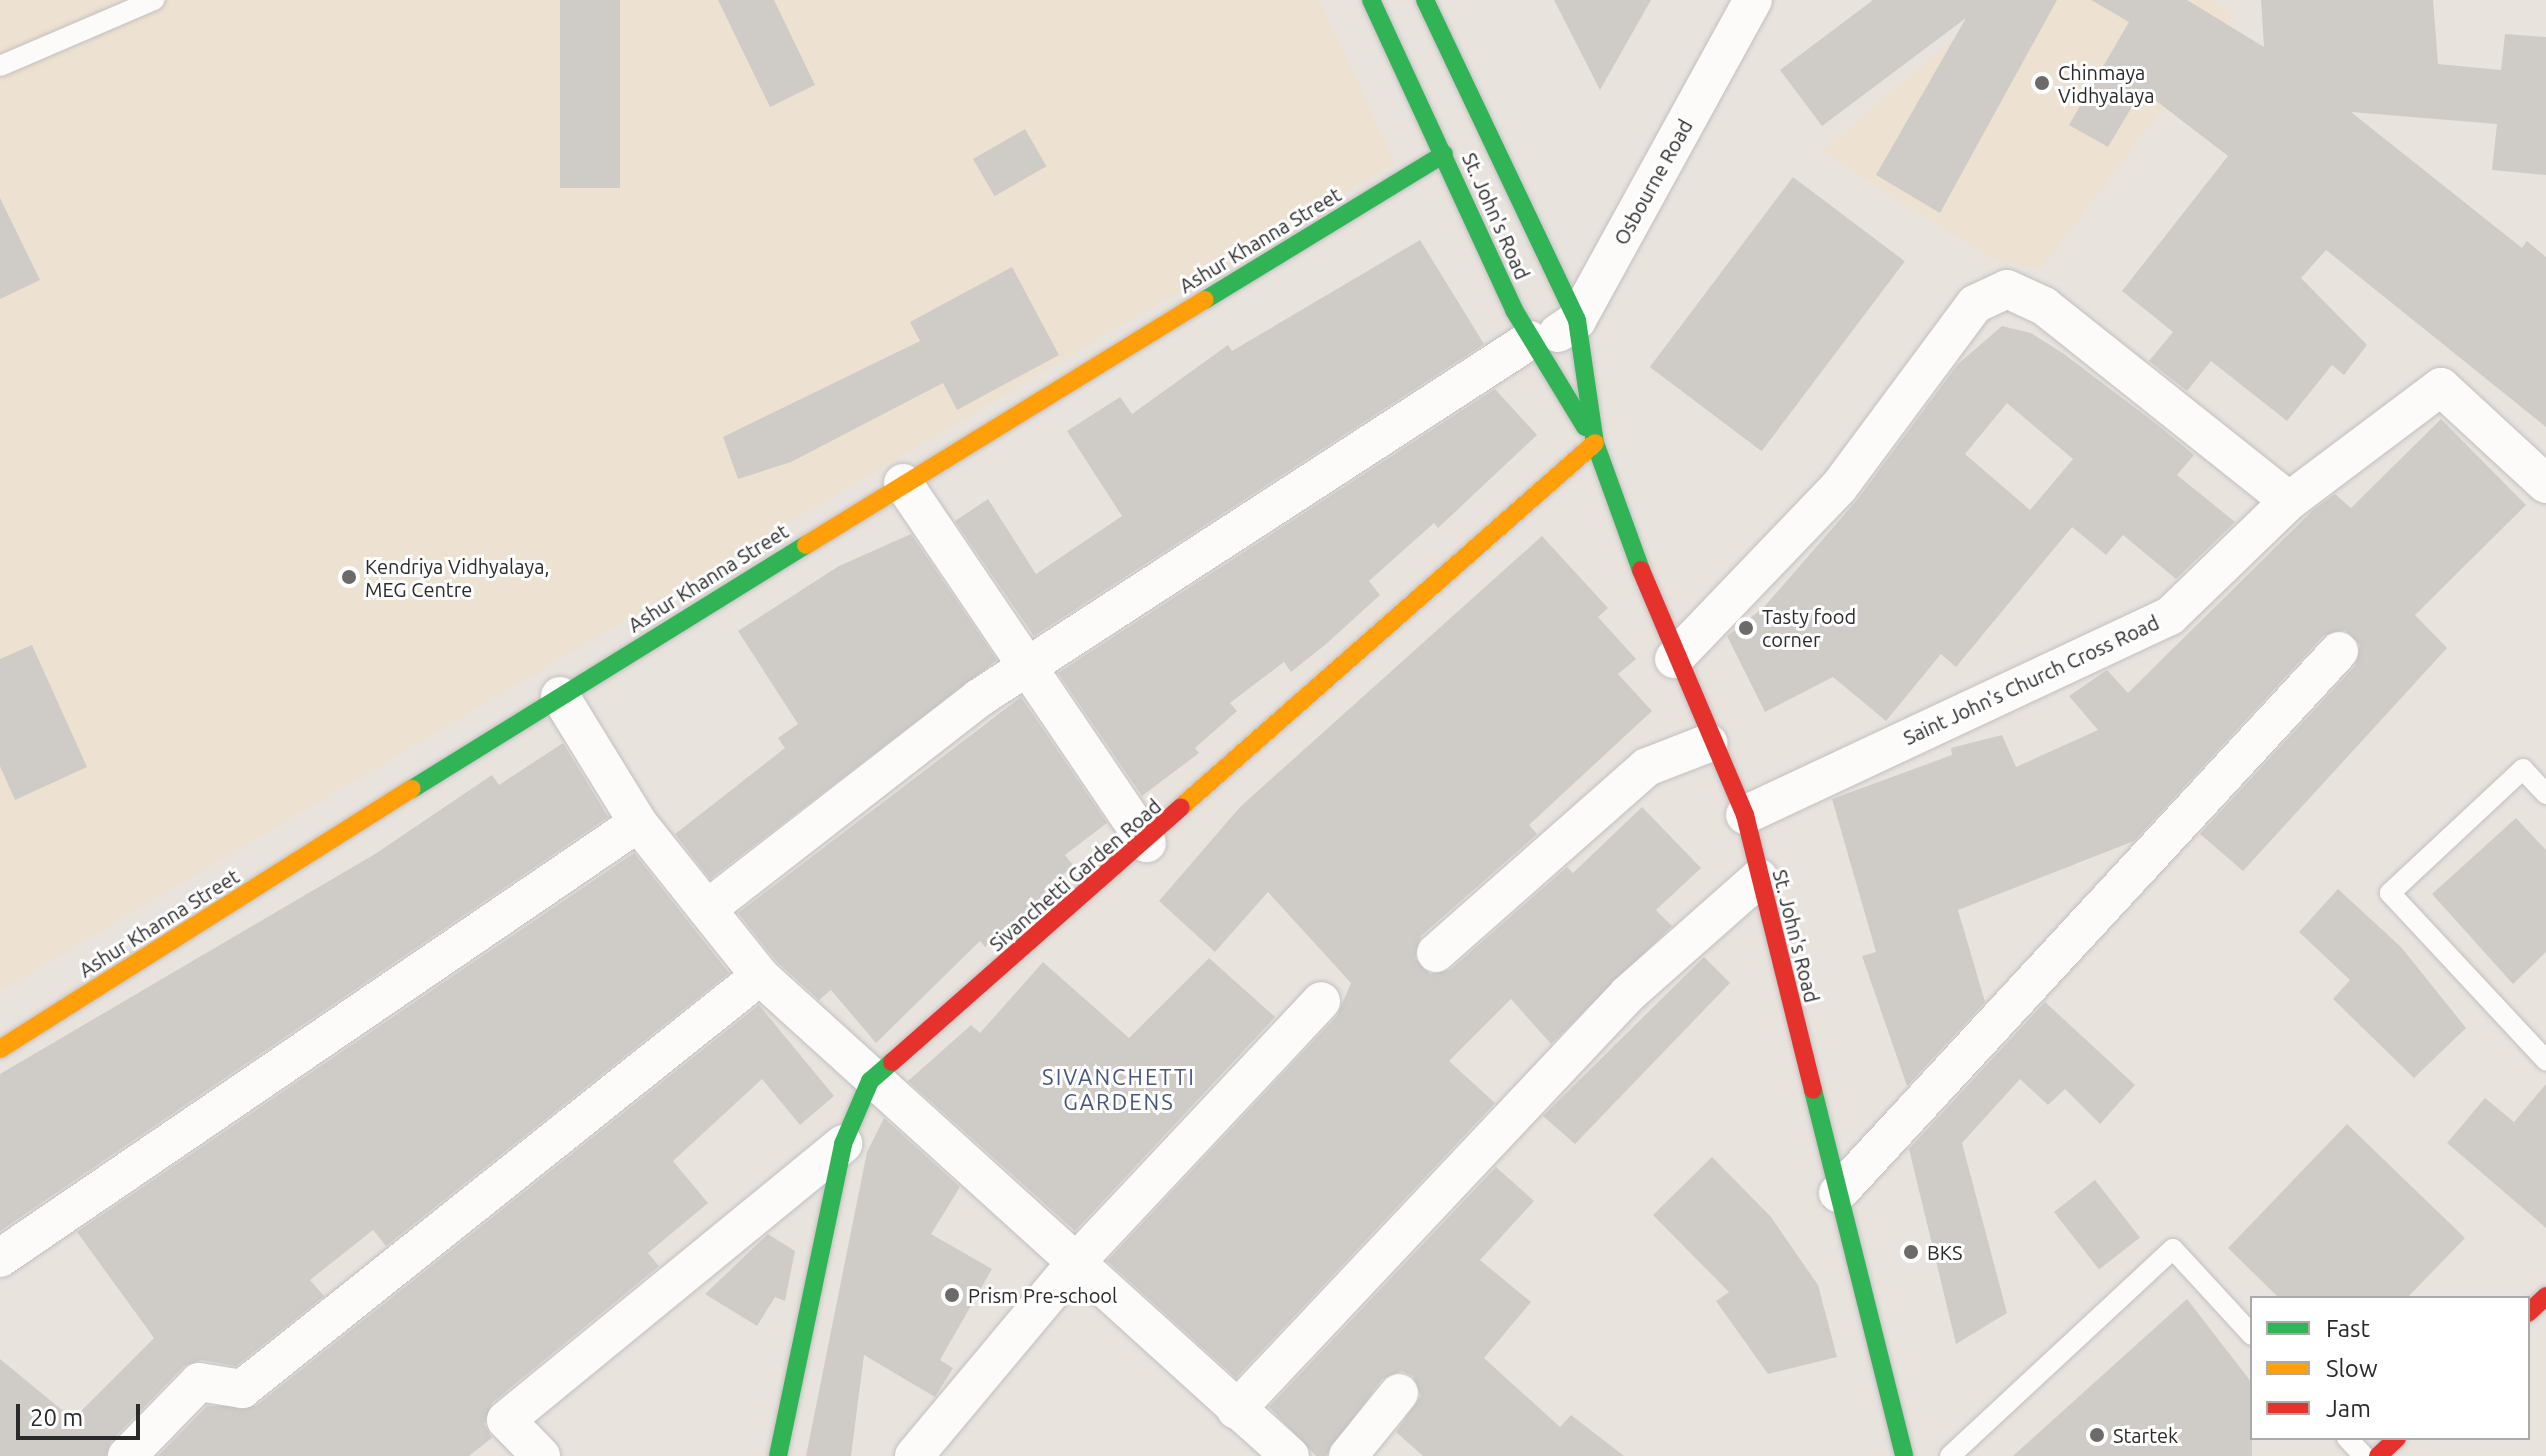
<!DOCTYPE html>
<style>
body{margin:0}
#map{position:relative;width:2546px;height:1456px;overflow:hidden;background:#e9e3de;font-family:Ubuntu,sans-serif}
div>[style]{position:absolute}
.education>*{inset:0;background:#ede1d1}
.building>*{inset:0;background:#cfccc8;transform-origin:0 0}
.roads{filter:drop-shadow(0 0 2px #c2c0c0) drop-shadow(0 0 2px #c2c0c0)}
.lane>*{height:20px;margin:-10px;padding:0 10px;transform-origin:10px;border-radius:10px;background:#fcfbfa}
.street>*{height:38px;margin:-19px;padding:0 19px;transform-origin:19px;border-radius:19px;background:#fcfbfa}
.fast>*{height:18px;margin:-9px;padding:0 9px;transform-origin:9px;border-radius:9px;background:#30b455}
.slow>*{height:18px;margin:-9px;padding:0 9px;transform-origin:9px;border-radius:9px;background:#ff9f0a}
.jam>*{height:18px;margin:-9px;padding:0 9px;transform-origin:9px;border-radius:9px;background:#e5322d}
.dots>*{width:22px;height:22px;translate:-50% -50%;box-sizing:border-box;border:4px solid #fff;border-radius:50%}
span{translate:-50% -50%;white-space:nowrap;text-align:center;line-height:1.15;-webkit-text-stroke:6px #fff;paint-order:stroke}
.poi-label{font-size:20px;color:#2a2a2a}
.left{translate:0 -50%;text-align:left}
.street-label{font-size:20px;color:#2a2a2a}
.neighbourhood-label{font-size:22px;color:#45557f;letter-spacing:2px}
.legend{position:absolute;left:2250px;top:1296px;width:280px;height:144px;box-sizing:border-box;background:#fff;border:2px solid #aaa;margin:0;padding:10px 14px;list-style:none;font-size:24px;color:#2a2a2a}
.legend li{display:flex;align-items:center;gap:16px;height:40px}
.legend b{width:40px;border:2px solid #aaa}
.scale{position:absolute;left:16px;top:1404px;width:124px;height:36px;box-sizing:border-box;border:4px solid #2a2a2a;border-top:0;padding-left:10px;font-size:24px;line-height:28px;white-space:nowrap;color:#2a2a2a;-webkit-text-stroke:6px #fff;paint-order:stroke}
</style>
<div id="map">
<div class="education">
<div style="clip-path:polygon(0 0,1320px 0,1395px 163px,0 991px)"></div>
<div style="clip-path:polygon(1998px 0,2212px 0,2233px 15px,2040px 270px,1991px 258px,1822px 151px)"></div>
</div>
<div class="building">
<div style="left:560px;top:0;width:60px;height:188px"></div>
<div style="clip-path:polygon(718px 0,774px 0,815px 85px,770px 107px)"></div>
<div style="clip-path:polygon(1554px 0,1651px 0,1600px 90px)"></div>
<div style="clip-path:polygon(1873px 0,2057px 0,1940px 213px,1876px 175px,1966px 18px,1822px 126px,1780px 70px)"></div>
<div style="clip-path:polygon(2091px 0,2187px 0,2264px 47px,2261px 0,2433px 0,2438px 64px,2501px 70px,2505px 34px,2546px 37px,2546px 175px,2492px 170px,2497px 124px,2351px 112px,2522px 248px,2527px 241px,2546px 257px,2546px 427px,2326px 250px,2301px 278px,2367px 345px,2344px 375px,2332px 365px,2287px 421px,2211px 361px,2187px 391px,2149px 361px,2173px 332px,2122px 291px,2228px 156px,2142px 90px,2108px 147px,2069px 125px,2129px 22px)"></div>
<div style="left:1025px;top:129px;width:43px;height:60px;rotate:60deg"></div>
<div style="left:1793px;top:177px;width:140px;height:238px;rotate:37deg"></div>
<div style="clip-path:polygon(0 198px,40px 280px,0 299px)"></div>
<div style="clip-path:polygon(1420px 240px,1484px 344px,1034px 636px,955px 521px,988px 499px,1036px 574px,1122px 516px,1067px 431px,1120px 397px,1132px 414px,1228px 345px,1232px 351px)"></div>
<div style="clip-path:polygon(1012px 267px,1059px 355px,957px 410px,943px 383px,791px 462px,738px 479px,723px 437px,920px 341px,910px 322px)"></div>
<div style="clip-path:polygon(evenodd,2002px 326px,2031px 333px,2064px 354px,2159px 426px,2194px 455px,2177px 475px,2235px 522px,2176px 579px,2123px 535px,2106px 555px,2072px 527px,1956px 667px,1941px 654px,1886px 721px,1833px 677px,1765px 712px,1727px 636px,1764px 607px,1857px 500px,1958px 364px,2002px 326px,2007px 403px,2073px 459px,2030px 510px,1965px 454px,2007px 403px)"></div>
<div style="clip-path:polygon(1495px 389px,1537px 435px,1438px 528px,1434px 523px,1369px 581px,1380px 595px,1325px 645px,1291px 672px,1284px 662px,1230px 703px,1237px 711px,1195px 748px,1199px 753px,1142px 796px,1058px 673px)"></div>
<div style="clip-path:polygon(2441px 419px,2526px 505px,2415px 615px,2447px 648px,2243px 871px,2200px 834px,2355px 666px,2360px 645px,2345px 630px,2323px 636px,2134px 841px,1958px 910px,1985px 1002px,1907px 1086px,1862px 956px,1876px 952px,1832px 799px,1952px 755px,1951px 748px,2002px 735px,2016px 767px,2098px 730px,2069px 696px,2107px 670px,2128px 693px,2313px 510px,2335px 494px,2351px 508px)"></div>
<div style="clip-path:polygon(911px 534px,997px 660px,710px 879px,675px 834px,785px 748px,778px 738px,798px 724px,738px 631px,839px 566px)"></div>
<div style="clip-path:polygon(1542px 536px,1608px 608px,1598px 617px,1636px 659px,1618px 674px,1652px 711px,1529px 825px,1537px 834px,1421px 936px,1415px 958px,1430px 974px,1450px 970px,1567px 867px,1573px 873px,1642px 807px,1701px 868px,1656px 910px,1672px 926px,1551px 1044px,1511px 999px,1449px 1061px,1495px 1103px,1236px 1378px,1107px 1261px,1337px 1016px,1351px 983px,1268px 892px,1215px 952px,1159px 901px,1240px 807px)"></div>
<div style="clip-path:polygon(32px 645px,87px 767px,15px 800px,0 766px,0 659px)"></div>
<div style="clip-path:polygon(1021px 697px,1107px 823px,1065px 855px,1073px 865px,1032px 906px,985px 947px,980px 941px,876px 1043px,831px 990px,819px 1000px,776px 961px,738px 913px)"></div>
<div style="clip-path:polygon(563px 743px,608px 817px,0 1231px,0 1074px,375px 854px,492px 775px,499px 785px)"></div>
<div style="clip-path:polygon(2516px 818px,2546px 850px,2546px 952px,2513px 984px,2432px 894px)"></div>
<div style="clip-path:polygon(634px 853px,729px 973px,386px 1246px,373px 1230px,310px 1280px,324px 1296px,236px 1366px,202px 1360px,184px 1366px,111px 1441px,106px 1456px,0 1456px,0 1359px,73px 1419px,154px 1338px,77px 1232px)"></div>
<div style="clip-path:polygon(2338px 889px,2401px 947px,2466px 1028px,2414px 1078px,2333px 999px,2350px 980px,2299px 932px)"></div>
<div style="clip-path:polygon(1704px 957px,1730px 983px,1575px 1144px,1543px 1116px)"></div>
<div style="clip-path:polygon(1209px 958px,1275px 1017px,1075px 1231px,908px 1081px,971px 1025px,980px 1033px,1043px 962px,1129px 1038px)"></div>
<div style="clip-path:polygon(2045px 1002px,2135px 1085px,2100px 1124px,2065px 1089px,2048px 1105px,2020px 1079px,1962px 1143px,2007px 1313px,1956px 1344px,1909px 1149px)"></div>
<div style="clip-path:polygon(759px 1005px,834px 1096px,800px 1125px,762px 1079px,673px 1161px,708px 1203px,648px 1253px,659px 1266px,492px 1403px,484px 1424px,492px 1438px,469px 1456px,158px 1456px,207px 1406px,256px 1406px)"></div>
<div style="clip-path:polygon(2546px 1084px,2546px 1228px,2447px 1143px,2485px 1098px,2514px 1122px)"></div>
<div style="clip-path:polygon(884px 1118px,960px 1187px,931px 1234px,992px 1269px,940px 1360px,953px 1368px,935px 1397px,864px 1355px,851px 1456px,806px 1456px,867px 1152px)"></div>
<div style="clip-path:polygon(2347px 1124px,2465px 1238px,2407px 1298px,2279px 1298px,2228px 1248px)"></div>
<div style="clip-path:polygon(1712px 1157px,1771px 1217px,1818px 1285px,1837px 1357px,1768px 1374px,1716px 1301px,1729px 1292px,1653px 1215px)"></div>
<div style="clip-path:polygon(1496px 1167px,1534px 1201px,1480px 1260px,1531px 1302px,1484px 1358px,1560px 1427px,1571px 1415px,1624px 1456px,1423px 1456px,1396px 1432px,1421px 1396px,1413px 1376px,1402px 1371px,1382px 1379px,1326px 1456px,1316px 1456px,1269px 1407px)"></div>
<div style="left:2095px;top:1180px;width:73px;height:52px;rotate:52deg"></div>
<div style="clip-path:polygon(768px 1234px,795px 1251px,785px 1301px,775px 1297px,757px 1326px,705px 1294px)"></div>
<div style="clip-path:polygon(2187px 1299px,2252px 1383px,2252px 1456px,2013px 1456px)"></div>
</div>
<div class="roads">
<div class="lane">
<div style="left:0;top:66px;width:168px;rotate:-23.2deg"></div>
<div style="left:2546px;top:794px;width:34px;rotate:-133deg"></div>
<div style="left:2523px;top:769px;width:182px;rotate:137deg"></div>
<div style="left:2390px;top:893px;width:229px;rotate:47deg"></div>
<div style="left:2347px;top:1438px;width:25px;rotate:47deg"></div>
<div style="left:1950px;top:1456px;width:304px;rotate:-42.9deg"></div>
<div style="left:2173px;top:1249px;width:117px;rotate:47.4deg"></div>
</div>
<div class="street">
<div style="left:1558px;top:333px;width:23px;rotate:-34deg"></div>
<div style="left:1577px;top:320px;width:365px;rotate:-61.2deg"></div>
<div style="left:903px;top:483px;width:435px;rotate:55.9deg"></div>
<div style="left:1674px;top:659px;width:238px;rotate:-46.2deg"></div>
<div style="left:1839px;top:487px;width:228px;rotate:-53.4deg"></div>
<div style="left:1975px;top:304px;width:35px;rotate:-25deg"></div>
<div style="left:2007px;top:289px;width:41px;rotate:24.7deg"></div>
<div style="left:2044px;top:306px;width:313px;rotate:38.5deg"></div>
<div style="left:560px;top:696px;width:149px;rotate:58.4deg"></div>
<div style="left:638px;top:823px;width:196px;rotate:51.4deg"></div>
<div style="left:760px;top:976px;width:715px;rotate:42.17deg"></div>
<div style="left:1745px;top:815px;width:469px;rotate:-25.1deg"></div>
<div style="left:2170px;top:616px;width:165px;rotate:-44deg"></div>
<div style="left:2289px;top:501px;width:190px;rotate:-36.9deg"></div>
<div style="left:2441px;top:387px;width:143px;rotate:42.7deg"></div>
<div style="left:707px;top:909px;width:344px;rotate:-37.8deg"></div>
<div style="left:979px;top:698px;width:657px;rotate:-33.01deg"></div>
<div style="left:1436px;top:953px;width:281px;rotate:-41.4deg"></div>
<div style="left:1647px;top:767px;width:66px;rotate:-21.2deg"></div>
<div style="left:1838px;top:1193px;width:738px;rotate:-47.25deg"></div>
<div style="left:0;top:1258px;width:772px;rotate:-34.29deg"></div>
<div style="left:1236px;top:1410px;width:572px;rotate:-46.7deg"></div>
<div style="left:1628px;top:994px;width:175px;rotate:-41.5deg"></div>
<div style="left:127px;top:1456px;width:103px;rotate:-45.8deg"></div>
<div style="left:199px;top:1382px;width:44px;rotate:9.2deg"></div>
<div style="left:242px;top:1389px;width:662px;rotate:-38.57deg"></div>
<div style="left:541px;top:1456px;width:50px;rotate:-134.2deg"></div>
<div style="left:506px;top:1420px;width:436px;rotate:-39.3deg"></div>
<div style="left:914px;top:1456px;width:256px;rotate:-50.1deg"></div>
<div style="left:1078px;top:1260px;width:355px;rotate:-46.8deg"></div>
<div style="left:1348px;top:1456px;width:81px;rotate:-51deg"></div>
</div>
<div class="fast">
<div style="left:1371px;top:0;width:341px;rotate:65.2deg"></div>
<div style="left:1514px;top:310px;width:137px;rotate:58.7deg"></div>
<div style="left:1425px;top:0;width:354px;rotate:64.6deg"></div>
<div style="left:1577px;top:320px;width:124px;rotate:81.7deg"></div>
<div style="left:1595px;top:443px;width:135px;rotate:70.1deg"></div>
<div style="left:1205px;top:300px;width:280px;rotate:-31.4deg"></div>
<div style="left:412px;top:789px;width:463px;rotate:-31.8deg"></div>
<div style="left:1813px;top:1090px;width:377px;rotate:76deg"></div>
<div style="left:778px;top:1456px;width:319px;rotate:-78.2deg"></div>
<div style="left:843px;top:1144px;width:69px;rotate:-66.8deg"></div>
<div style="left:870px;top:1081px;width:29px;rotate:-41deg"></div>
</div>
<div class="slow">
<div style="left:806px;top:545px;width:468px;rotate:-31.6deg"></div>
<div style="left:1181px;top:807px;width:551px;rotate:-41.32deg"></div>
<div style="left:0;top:1049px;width:487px;rotate:-32.3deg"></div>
</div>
<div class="jam">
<div style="left:1641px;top:570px;width:266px;rotate:67deg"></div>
<div style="left:1745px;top:815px;width:283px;rotate:76.1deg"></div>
<div style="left:892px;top:1062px;width:385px;rotate:-41.4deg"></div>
<div style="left:2528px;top:1313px;width:25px;rotate:-43deg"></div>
<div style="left:2378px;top:1456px;width:26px;rotate:-43deg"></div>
</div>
</div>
<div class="dots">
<div style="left:2042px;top:83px;background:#6d6b69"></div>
<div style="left:349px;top:577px;background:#6d6b69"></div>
<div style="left:1746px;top:628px;background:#6d6b69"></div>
<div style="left:1911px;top:1252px;background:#6d6b69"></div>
<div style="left:952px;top:1295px;background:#6d6b69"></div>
<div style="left:2097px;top:1435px;background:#6d6b69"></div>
</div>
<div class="poi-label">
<span class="left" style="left:2058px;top:84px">Chinmaya<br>Vidhyalaya</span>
<span class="left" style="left:365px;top:578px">Kendriya Vidhyalaya,<br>MEG Centre</span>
<span class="left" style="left:1762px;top:628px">Tasty food<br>corner</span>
<span class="left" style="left:1927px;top:1252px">BKS</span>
<span class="left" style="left:968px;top:1295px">Prism Pre-school</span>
<span class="left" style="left:2113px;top:1435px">Startek</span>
</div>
<div class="street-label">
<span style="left:1653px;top:182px;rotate:-61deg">Osbourne Road</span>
<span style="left:1496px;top:216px;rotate:66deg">St. John's Road</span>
<span style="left:1260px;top:240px;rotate:-31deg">Ashur Khanna Street</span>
<span style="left:708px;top:578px;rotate:-32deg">Ashur Khanna Street</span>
<span style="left:2031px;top:680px;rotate:-25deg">Saint John's Church Cross Road</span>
<span style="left:1075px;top:875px;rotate:-41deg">Sivanchetti Garden Road</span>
<span style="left:159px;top:923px;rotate:-32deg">Ashur Khanna Street</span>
<span style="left:1796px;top:936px;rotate:76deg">St. John's Road</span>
</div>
<div class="neighbourhood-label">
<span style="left:1119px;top:1089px">SIVANCHETTI<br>GARDENS</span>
</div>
<ul class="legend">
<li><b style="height:10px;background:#30b455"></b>Fast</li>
<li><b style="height:10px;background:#ff9f0a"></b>Slow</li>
<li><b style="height:10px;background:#e5322d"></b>Jam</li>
</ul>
<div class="scale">20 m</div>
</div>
